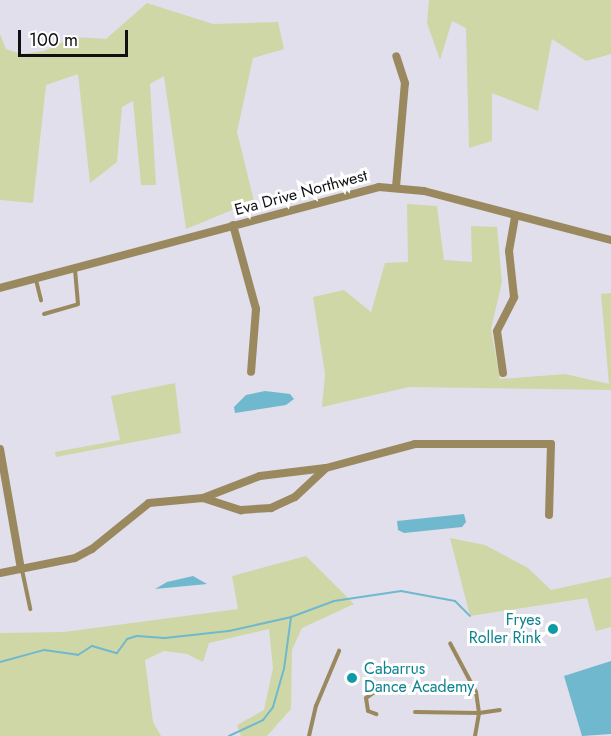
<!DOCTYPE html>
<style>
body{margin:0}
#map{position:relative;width:611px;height:736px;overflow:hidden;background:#e0dfeb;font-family:Jost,sans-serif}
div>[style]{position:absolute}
.green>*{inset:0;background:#d0d7a7}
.water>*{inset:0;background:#6fb8cd}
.stream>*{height:2px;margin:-1px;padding:0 1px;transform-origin:1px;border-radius:1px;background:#6fb8cd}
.service>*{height:4px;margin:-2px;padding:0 2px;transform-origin:2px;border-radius:2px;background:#9a895e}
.minor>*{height:8px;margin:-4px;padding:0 4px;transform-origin:4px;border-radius:4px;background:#9a895e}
.dots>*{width:16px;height:16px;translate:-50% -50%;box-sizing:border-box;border:3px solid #fff;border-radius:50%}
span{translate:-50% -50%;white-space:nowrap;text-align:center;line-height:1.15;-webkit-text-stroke:6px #fff;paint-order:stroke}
.street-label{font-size:16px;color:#101014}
.culture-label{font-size:16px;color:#0d838f}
.right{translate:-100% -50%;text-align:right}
.left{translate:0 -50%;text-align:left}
.scale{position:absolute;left:18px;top:30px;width:110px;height:27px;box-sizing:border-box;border:3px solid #101014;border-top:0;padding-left:8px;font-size:18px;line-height:21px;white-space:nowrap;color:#101014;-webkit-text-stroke:4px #fff;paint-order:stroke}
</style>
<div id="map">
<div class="green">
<div style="clip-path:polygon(429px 0,611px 0,611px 54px,586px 61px,552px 39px,538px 111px,492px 93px,492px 141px,469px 148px,466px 28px,452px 21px,440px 60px,427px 23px)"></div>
<div style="clip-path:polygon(147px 3px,213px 24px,278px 22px,284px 49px,253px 58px,237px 132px,254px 201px,186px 229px,164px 76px,150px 84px,156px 185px,141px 185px,133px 101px,122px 107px,117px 162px,90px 183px,78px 74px,46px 85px,33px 203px,0 200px,0 34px,6px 49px,21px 54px,44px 51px,73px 37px,106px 39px)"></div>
<div style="clip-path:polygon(407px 204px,437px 206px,444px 260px,472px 262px,471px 226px,497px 227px,502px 282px,491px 329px,500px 379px,565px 374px,609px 384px,601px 294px,611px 293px,611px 390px,409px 387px,322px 407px,325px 374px,313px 297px,344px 290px,371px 312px,385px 263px,408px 262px)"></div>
<div style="clip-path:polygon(175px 383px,181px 433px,56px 457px,55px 452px,120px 440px,111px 396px)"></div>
<div style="clip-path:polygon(450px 538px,485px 545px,528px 568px,551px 590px,611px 577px,611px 627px,596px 631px,587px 598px,470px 616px)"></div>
<div style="clip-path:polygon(306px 556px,354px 604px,302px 628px,292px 650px,291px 709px,267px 736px,241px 736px,237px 725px,264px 710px,273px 668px,269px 629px,209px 643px,203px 662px,187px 654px,164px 651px,145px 660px,153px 722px,161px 736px,0 736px,0 633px,64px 632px,238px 609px,232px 576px)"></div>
</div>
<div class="water">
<div style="clip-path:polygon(265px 391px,290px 394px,294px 399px,286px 405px,235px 413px,234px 407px,246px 395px)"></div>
<div style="clip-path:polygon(464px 514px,466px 522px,462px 527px,404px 533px,398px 530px,397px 521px)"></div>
<div style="clip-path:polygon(193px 576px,207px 584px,155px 589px,167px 582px)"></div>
<div style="clip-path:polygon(611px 661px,611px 734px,582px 736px,564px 676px)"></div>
</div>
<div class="stream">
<div style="left:0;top:662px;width:46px;rotate:-15.3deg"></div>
<div style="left:44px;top:650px;width:34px;rotate:8deg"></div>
<div style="left:78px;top:655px;width:17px;rotate:-33deg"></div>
<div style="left:92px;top:646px;width:26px;rotate:16deg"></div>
<div style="left:117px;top:653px;width:17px;rotate:-54deg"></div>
<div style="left:127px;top:639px;width:10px;rotate:-17deg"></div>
<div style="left:137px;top:636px;width:28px;rotate:4deg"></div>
<div style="left:165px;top:638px;width:64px;rotate:-6.2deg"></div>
<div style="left:229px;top:631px;width:64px;rotate:-12.7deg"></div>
<div style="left:291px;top:617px;width:46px;rotate:-20.4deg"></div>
<div style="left:334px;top:601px;width:68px;rotate:-8.5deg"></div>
<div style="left:401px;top:591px;width:55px;rotate:10.5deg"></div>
<div style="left:455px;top:601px;width:21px;rotate:45deg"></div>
<div style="left:229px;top:736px;width:38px;rotate:-25deg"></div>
<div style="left:263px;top:720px;width:16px;rotate:-52deg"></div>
<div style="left:273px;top:707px;width:40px;rotate:-74deg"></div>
<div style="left:284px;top:669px;width:52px;rotate:-82.3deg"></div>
</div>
<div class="service">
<div style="left:36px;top:280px;width:21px;rotate:76deg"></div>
<div style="left:44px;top:314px;width:35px;rotate:-16deg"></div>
<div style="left:78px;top:304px;width:35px;rotate:-95deg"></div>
<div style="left:22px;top:570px;width:40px;rotate:78deg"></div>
<div style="left:376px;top:691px;width:12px;rotate:145deg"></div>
<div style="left:366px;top:698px;width:13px;rotate:81deg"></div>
<div style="left:368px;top:711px;width:9px;rotate:21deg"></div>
<div style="left:415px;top:712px;width:64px;rotate:0.9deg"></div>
<div style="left:479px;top:713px;width:21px;rotate:-98deg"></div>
<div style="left:476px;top:692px;width:55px;rotate:-118deg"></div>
<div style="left:309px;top:736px;width:31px;rotate:-77deg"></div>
<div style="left:316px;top:706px;width:60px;rotate:-67.3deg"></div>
<div style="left:475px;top:736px;width:23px;rotate:-80deg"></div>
<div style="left:479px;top:713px;width:21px;rotate:-8deg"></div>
</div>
<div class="minor">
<div style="left:396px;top:187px;width:104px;rotate:-85.1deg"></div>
<div style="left:405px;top:83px;width:28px;rotate:-108deg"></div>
<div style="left:233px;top:225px;width:87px;rotate:74.7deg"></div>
<div style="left:256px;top:309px;width:63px;rotate:94.5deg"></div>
<div style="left:0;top:288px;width:392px;rotate:-14.9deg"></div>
<div style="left:379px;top:187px;width:45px;rotate:5.1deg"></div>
<div style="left:424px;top:191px;width:193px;rotate:14.7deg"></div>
<div style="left:503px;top:373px;width:42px;rotate:-98.1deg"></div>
<div style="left:497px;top:331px;width:38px;rotate:-63deg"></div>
<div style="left:514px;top:297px;width:46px;rotate:-96.2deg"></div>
<div style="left:509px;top:251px;width:36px;rotate:-80deg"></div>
<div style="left:0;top:449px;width:122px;rotate:80.1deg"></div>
<div style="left:203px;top:498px;width:40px;rotate:18deg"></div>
<div style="left:241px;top:510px;width:30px;rotate:-4deg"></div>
<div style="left:271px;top:508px;width:26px;rotate:-25deg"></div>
<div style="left:295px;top:497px;width:42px;rotate:-43.1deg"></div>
<div style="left:0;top:573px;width:76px;rotate:-11.3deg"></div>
<div style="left:75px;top:558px;width:19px;rotate:-28deg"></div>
<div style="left:92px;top:549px;width:73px;rotate:-38.9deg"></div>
<div style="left:149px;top:503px;width:54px;rotate:-5.3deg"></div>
<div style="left:203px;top:498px;width:61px;rotate:-21.1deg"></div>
<div style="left:260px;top:476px;width:66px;rotate:-6.9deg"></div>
<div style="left:326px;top:468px;width:92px;rotate:-15.1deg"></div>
<div style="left:415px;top:444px;width:136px"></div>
<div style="left:551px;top:444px;width:71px;rotate:91.6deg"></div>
</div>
<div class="dots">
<div style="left:553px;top:629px;background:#0f9aa8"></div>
<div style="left:352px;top:678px;background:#0f9aa8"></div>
</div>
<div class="street-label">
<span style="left:301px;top:193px;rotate:-15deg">Eva Drive Northwest</span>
</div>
<div class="culture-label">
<span class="right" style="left:541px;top:629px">Fryes<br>Roller Rink</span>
<span class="left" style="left:364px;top:678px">Cabarrus<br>Dance Academy</span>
</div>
<div class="scale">100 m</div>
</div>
